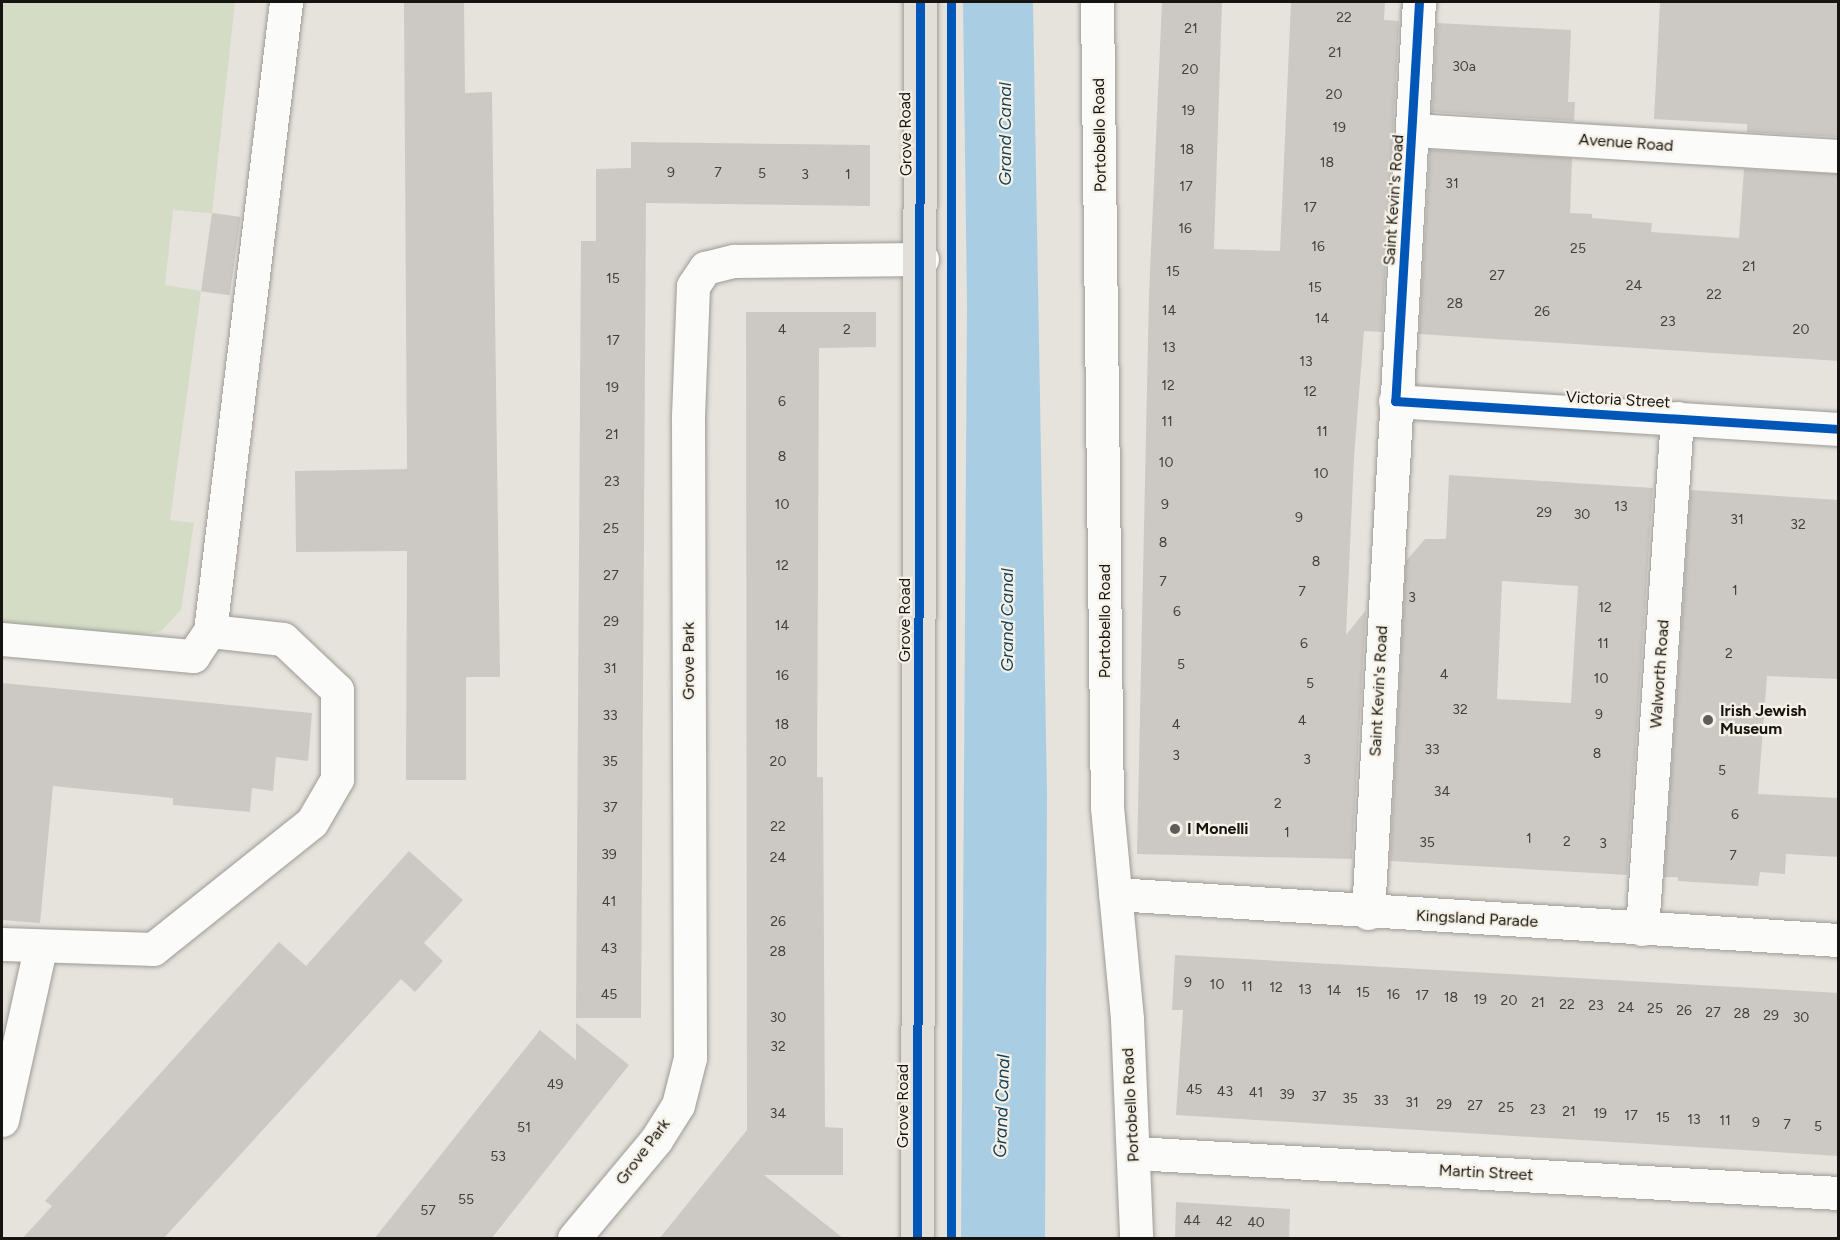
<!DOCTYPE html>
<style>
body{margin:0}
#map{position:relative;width:1840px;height:1240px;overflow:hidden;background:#e6e3dc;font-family:Figtree,sans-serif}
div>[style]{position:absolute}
.green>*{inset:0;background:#d4dcc6}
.water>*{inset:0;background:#a9cee4}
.building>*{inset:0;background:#ccc8c4;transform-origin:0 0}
.roads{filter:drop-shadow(0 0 2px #9d9b96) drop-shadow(0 0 2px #9d9b96)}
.minor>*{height:33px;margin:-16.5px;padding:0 16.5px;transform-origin:16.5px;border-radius:16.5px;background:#fbfbfa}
.major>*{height:33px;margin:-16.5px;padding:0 16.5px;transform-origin:16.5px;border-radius:16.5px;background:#e1dfd8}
.cycleway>*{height:9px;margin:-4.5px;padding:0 4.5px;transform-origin:4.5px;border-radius:4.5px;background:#0057b8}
.dots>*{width:16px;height:16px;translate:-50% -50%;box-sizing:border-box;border:3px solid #f6f1e6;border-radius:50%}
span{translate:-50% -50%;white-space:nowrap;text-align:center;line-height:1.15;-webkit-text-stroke:4.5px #f6f1e6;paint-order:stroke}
.number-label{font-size:14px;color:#44413d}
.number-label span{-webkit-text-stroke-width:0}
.street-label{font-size:16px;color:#161410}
.poi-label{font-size:16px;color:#161410;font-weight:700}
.left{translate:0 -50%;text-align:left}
.water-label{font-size:18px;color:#123e56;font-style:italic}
.frame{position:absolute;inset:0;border:3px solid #161410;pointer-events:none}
</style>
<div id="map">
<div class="green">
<div style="clip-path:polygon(2px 2px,235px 2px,212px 213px,173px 210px,165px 285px,201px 291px,170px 520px,194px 523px,181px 610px,161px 631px,127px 637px,2px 626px)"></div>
</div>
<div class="water">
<div style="clip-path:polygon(963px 2px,1033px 2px,1047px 793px,1045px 1238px,961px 1238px,967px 305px)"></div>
</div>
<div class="building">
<div style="clip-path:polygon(404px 2px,464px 2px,465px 93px,492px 92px,500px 677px,466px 677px,466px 780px,406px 780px,407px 551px,296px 552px,295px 471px,407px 469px)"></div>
<div style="clip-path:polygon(1162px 2px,1222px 2px,1214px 249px,1280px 251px,1291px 2px,1385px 2px,1384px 20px,1399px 21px,1382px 332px,1364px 331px,1354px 457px,1346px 635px,1366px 610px,1352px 859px,1137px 854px,1149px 295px)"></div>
<div style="clip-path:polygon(1660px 2px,1839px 2px,1839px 137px,1747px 132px,1747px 124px,1654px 119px)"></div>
<div style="clip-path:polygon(1437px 23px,1571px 30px,1568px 102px,1575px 102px,1574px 121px,1432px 112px)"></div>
<div style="clip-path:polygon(631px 142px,870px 145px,870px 206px,646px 203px,641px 1018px,576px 1018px,581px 241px,596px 241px,596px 169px,631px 168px)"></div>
<div style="clip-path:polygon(1430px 150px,1572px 158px,1570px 213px,1592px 214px,1592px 218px,1652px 223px,1651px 232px,1739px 238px,1744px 169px,1839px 174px,1839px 361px,1419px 334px)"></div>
<div style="left:212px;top:213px;width:29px;height:79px;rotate:8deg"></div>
<div style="clip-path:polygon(746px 312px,876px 312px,876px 347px,819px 348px,817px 777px,823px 777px,825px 1127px,843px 1128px,843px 1175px,764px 1175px,844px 1239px,659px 1239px,747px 1130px)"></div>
<div style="clip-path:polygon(evenodd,1449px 475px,1653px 488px,1627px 875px,1390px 861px,1406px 561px,1425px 539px,1446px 539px,1449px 475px,1502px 581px,1578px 586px,1571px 703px,1497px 699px,1502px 581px)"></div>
<div style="clip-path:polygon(1691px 490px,1839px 500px,1839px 679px,1767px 676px,1758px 794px,1839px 798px,1839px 857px,1786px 854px,1785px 874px,1760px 872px,1758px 886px,1678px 881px,1678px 877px,1664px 877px)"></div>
<div style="clip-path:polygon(2px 683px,312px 713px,308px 761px,276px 757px,273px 791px,252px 788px,250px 812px,173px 805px,173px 798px,53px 786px,40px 923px,2px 920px)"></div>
<div style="clip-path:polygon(409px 851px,463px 900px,424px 943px,443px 961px,415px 992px,401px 979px,163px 1239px,22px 1239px,52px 1206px,45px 1201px,279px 942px,306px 966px)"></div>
<div style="clip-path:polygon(1175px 955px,1839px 993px,1839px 1156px,1176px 1115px,1183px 1010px,1172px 1010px)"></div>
<div style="clip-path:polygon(576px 1023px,629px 1065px,491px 1239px,374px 1239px,540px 1030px,576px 1060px)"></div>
<div style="clip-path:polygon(1176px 1202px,1290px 1209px,1289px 1239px,1175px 1239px)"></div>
</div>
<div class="roads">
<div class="minor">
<div style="left:1097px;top:2px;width:805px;rotate:89.29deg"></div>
<div style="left:1107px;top:807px;width:213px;rotate:84.6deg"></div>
<div style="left:1127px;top:1019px;width:219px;rotate:87.6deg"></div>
<div style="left:1414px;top:130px;width:425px;rotate:3.5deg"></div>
<div style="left:1395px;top:401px;width:444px;rotate:3.6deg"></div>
<div style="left:2px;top:639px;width:192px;rotate:5.1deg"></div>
<div style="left:193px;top:656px;width:30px;rotate:-56deg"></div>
<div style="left:210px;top:631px;width:634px;rotate:-83.11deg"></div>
<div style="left:1115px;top:894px;width:724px;rotate:3.64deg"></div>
<div style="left:1368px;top:913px;width:912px;rotate:-86.8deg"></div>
<div style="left:1642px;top:929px;width:512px;rotate:-86.08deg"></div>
<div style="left:2px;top:944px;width:151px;rotate:1.9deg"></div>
<div style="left:153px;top:949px;width:203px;rotate:-38.6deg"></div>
<div style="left:312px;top:822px;width:50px;rotate:-59.8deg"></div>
<div style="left:337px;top:779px;width:89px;rotate:-90deg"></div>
<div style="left:337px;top:690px;width:74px;rotate:-136.6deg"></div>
<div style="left:283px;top:639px;width:73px;rotate:-173.7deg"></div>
<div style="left:2px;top:1120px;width:176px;rotate:-77.5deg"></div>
<div style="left:1134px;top:1153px;width:705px;rotate:3.25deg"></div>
<div style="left:574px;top:1238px;width:128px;rotate:-50.1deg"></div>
<div style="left:656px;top:1140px;width:41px;rotate:-57.8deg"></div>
<div style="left:678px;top:1105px;width:49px;rotate:-75.7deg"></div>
<div style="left:690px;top:1058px;width:642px;rotate:-90.18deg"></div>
<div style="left:688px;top:416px;width:130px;rotate:-87.8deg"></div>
<div style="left:693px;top:286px;width:22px;rotate:-56deg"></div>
<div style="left:705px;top:268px;width:30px;rotate:-14deg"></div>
<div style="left:734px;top:261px;width:188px;rotate:-0.6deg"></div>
</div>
<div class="major">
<div style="left:917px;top:1238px;width:1236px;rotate:-89.86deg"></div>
</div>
</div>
<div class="cycleway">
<div style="left:951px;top:2px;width:1236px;rotate:90deg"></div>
<div style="left:1419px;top:2px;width:400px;rotate:93.4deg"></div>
<div style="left:1395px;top:401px;width:444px;rotate:3.6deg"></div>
<div style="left:917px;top:1238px;width:1236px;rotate:-89.86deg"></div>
</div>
<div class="dots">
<div style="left:1708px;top:720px;background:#5f5c57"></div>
<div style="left:1175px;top:829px;background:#5f5c57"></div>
</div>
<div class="number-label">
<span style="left:1344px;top:18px">22</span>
<span style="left:1191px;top:29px">21</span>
<span style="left:1335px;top:53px">21</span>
<span style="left:1464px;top:67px">30a</span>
<span style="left:1190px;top:70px">20</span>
<span style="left:1334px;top:95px">20</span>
<span style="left:1188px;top:111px">19</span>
<span style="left:1339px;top:128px">19</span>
<span style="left:1187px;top:150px">18</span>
<span style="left:1327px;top:163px">18</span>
<span style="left:671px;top:173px">9</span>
<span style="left:718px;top:173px">7</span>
<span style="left:762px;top:174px">5</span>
<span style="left:805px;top:175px">3</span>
<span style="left:848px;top:175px">1</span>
<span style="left:1452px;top:184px">31</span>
<span style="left:1186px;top:187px">17</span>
<span style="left:1310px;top:208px">17</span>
<span style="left:1185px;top:229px">16</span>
<span style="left:1318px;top:247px">16</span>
<span style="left:1578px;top:249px">25</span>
<span style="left:1749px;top:267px">21</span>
<span style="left:1173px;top:272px">15</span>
<span style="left:1497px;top:276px">27</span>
<span style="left:613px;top:279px">15</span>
<span style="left:1634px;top:286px">24</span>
<span style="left:1315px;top:288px">15</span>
<span style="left:1714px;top:295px">22</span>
<span style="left:1455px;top:304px">28</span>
<span style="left:1169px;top:311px">14</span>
<span style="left:1542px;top:312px">26</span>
<span style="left:1322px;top:319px">14</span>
<span style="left:1668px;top:322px">23</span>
<span style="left:782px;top:330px">4</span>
<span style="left:847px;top:330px">2</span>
<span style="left:1801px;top:330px">20</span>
<span style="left:613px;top:341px">17</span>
<span style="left:1169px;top:348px">13</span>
<span style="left:1306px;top:362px">13</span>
<span style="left:1168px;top:386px">12</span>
<span style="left:612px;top:388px">19</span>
<span style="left:1310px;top:392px">12</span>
<span style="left:782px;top:402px">6</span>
<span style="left:1167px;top:422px">11</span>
<span style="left:1322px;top:432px">11</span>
<span style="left:612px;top:435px">21</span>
<span style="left:782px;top:457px">8</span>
<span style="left:1166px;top:463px">10</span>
<span style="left:1321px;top:474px">10</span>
<span style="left:612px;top:482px">23</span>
<span style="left:782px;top:505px">10</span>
<span style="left:1165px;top:505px">9</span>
<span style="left:1621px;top:507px">13</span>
<span style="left:1544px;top:513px">29</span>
<span style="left:1582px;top:515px">30</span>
<span style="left:1299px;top:518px">9</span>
<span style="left:1737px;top:520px">31</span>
<span style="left:1798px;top:525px">32</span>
<span style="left:611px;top:529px">25</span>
<span style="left:1163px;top:543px">8</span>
<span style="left:1316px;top:562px">8</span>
<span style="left:782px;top:566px">12</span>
<span style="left:611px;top:576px">27</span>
<span style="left:1163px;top:582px">7</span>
<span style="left:1735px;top:591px">1</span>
<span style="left:1302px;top:592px">7</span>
<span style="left:1412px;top:598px">3</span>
<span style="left:1605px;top:608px">12</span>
<span style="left:1177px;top:612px">6</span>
<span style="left:611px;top:622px">29</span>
<span style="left:782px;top:626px">14</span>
<span style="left:1304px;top:644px">6</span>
<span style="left:1603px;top:644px">11</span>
<span style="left:1729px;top:654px">2</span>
<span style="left:1181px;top:665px">5</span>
<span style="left:610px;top:669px">31</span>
<span style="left:1444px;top:675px">4</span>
<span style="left:782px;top:676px">16</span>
<span style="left:1601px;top:679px">10</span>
<span style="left:1310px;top:684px">5</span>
<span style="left:1460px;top:710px">32</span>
<span style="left:1599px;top:715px">9</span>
<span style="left:610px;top:716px">33</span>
<span style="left:1302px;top:721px">4</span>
<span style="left:782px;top:725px">18</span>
<span style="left:1176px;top:725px">4</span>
<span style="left:1432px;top:750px">33</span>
<span style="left:1597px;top:754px">8</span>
<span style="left:1176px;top:756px">3</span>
<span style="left:1307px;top:760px">3</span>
<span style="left:610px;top:762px">35</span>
<span style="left:778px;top:762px">20</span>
<span style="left:1722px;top:771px">5</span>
<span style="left:1442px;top:792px">34</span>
<span style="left:1278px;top:804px">2</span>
<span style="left:610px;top:808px">37</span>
<span style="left:1735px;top:815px">6</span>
<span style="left:778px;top:827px">22</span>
<span style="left:1287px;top:833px">1</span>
<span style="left:1529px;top:839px">1</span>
<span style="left:1567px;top:842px">2</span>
<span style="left:1427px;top:843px">35</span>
<span style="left:1603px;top:844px">3</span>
<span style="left:609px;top:855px">39</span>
<span style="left:1733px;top:856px">7</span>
<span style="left:778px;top:858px">24</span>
<span style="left:609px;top:902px">41</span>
<span style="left:778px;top:922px">26</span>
<span style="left:609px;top:949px">43</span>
<span style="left:778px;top:952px">28</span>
<span style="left:1188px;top:983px">9</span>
<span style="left:1217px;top:985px">10</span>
<span style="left:1247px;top:987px">11</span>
<span style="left:1276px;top:988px">12</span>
<span style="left:1305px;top:990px">13</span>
<span style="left:1334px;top:991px">14</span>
<span style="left:1363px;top:993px">15</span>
<span style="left:609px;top:995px">45</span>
<span style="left:1393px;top:995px">16</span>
<span style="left:1422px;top:996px">17</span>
<span style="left:1451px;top:998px">18</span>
<span style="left:1480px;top:1000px">19</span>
<span style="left:1509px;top:1001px">20</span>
<span style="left:1538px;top:1003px">21</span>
<span style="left:1567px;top:1005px">22</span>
<span style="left:1596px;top:1006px">23</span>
<span style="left:1626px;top:1008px">24</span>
<span style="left:1655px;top:1009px">25</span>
<span style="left:1684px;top:1011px">26</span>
<span style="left:1713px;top:1013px">27</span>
<span style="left:1742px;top:1014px">28</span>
<span style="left:1771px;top:1016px">29</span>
<span style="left:778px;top:1018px">30</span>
<span style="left:1801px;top:1018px">30</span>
<span style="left:778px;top:1047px">32</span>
<span style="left:555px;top:1085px">49</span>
<span style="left:1194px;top:1090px">45</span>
<span style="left:1225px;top:1092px">43</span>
<span style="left:1256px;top:1093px">41</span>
<span style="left:1287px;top:1095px">39</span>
<span style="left:1319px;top:1097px">37</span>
<span style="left:1350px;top:1099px">35</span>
<span style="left:1381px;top:1101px">33</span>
<span style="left:1412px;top:1103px">31</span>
<span style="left:1444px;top:1105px">29</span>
<span style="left:1475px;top:1106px">27</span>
<span style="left:1506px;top:1108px">25</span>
<span style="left:1538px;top:1110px">23</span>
<span style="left:1569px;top:1112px">21</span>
<span style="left:778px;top:1114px">34</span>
<span style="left:1600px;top:1114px">19</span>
<span style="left:1631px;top:1116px">17</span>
<span style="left:1663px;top:1118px">15</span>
<span style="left:1694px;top:1120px">13</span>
<span style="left:1725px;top:1121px">11</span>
<span style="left:1756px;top:1123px">9</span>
<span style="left:1787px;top:1125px">7</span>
<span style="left:1818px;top:1127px">5</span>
<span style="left:524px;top:1128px">51</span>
<span style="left:498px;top:1157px">53</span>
<span style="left:466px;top:1200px">55</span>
<span style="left:428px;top:1211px">57</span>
<span style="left:1192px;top:1221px">44</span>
<span style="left:1224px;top:1222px">42</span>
<span style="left:1256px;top:1223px">40</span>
</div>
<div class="street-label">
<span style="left:906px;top:134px;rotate:-91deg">Grove Road</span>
<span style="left:1100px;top:135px;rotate:-91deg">Portobello Road</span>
<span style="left:1626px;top:143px;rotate:4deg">Avenue Road</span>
<span style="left:1394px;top:200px;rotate:-86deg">Saint Kevin's Road</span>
<span style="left:1618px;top:400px;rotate:3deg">Victoria Street</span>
<span style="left:905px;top:620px;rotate:-90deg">Grove Road</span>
<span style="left:1105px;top:621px;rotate:-90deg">Portobello Road</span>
<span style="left:689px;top:661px;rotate:-90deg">Grove Park</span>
<span style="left:1660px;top:674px;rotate:-86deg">Walworth Road</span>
<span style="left:1379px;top:691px;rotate:-87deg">Saint Kevin's Road</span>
<span style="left:1477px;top:919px;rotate:3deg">Kingsland Parade</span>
<span style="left:1131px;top:1105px;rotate:-93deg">Portobello Road</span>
<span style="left:903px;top:1106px;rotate:-90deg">Grove Road</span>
<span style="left:643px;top:1152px;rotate:-53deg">Grove Park</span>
<span style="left:1486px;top:1173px;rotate:3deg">Martin Street</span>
</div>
<div class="poi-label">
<span class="left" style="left:1720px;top:720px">Irish Jewish<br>Museum</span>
<span class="left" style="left:1187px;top:829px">I Monelli</span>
</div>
<div class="water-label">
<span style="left:1005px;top:134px;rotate:-90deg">Grand Canal</span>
<span style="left:1007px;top:620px;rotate:-90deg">Grand Canal</span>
<span style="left:1002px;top:1106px;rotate:-88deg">Grand Canal</span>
</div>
<div class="frame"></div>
</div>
